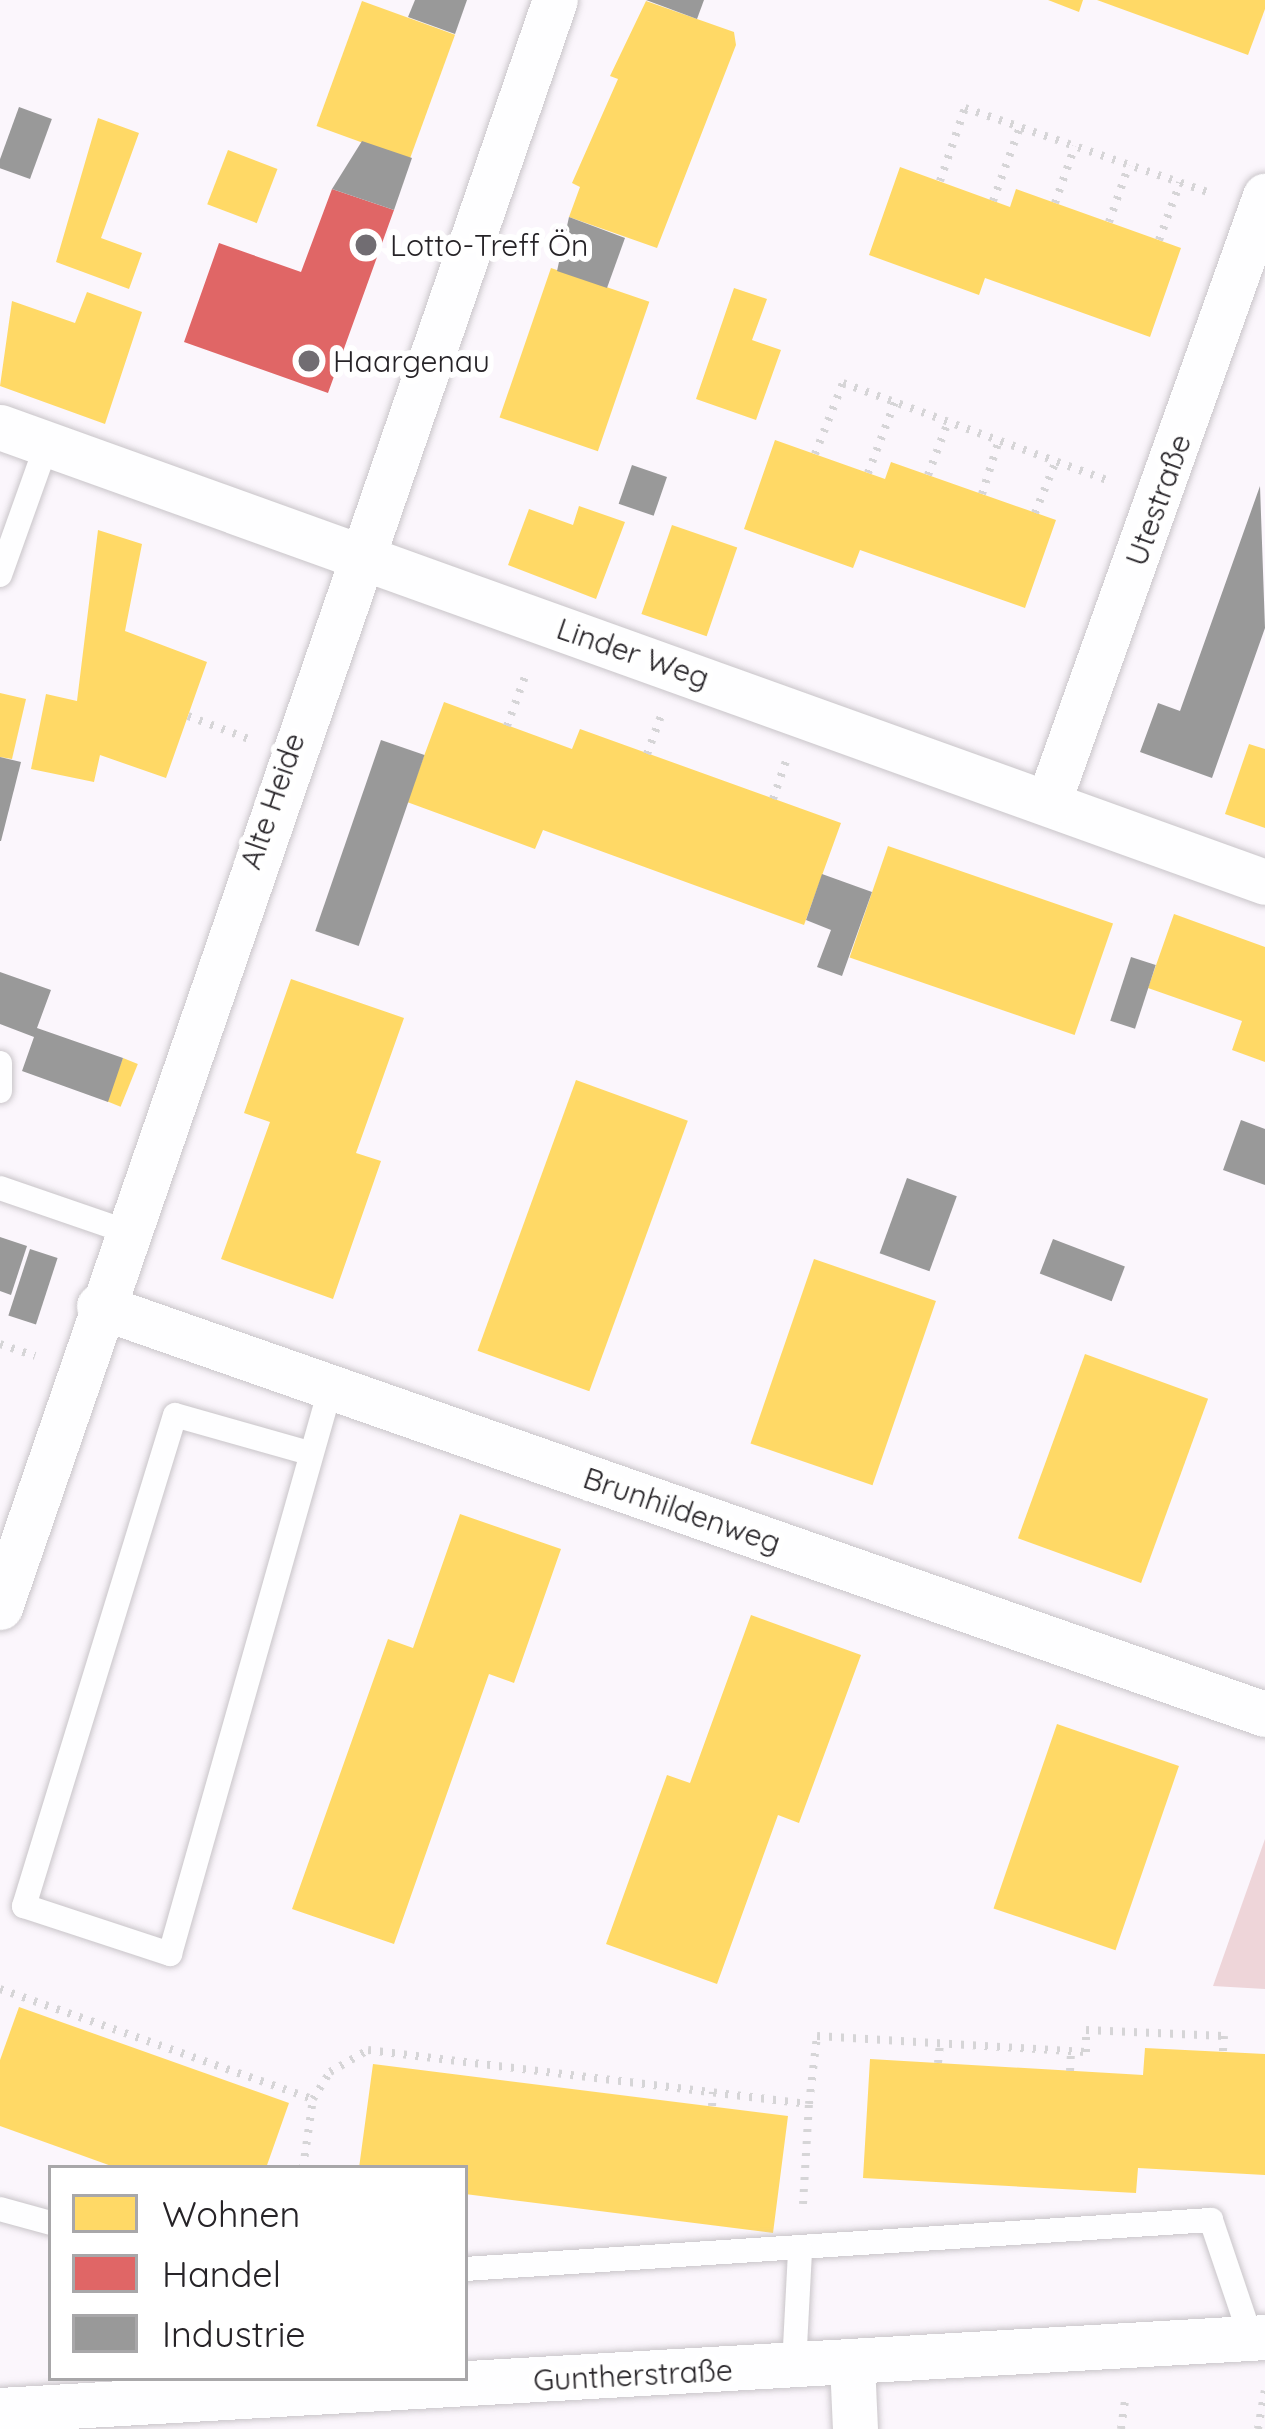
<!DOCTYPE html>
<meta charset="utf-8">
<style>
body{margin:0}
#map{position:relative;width:1265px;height:2429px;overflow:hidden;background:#fbf6fc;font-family:Quicksand,sans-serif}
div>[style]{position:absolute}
.green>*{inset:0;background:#eed5d9}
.homes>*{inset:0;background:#ffd966;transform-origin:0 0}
.shops>*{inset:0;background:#e06666}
.industry>*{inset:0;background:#999;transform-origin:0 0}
.path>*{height:8px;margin-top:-4px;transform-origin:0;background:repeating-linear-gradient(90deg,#d6d5d7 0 3px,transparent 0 12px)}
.roads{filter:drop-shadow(0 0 3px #c9c5c9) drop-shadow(0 0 3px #c9c5c9)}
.service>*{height:24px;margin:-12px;padding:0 12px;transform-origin:12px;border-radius:12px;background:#fefeff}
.minor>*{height:45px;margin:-22.5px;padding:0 22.5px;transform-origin:22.5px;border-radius:22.5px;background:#fefeff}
.dots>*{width:33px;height:33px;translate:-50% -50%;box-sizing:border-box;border:6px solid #fff;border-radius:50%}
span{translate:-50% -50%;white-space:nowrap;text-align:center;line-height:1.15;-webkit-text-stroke:12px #fff;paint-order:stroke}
.poi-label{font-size:30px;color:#262327}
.left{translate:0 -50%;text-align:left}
.street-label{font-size:30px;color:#262327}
.legend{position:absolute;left:48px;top:2165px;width:420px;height:216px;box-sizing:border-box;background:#fff;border:3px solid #a8a7a9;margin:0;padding:15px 21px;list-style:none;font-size:36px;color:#262327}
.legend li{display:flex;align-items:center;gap:24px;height:60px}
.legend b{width:60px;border:3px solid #a8a7a9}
</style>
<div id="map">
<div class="green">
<div style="clip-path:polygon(1265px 1839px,1265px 1989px,1213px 1986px)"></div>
</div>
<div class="homes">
<div style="clip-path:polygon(1048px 0,1083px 0,1079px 12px)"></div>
<div style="clip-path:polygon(1097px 0,1265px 0,1265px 9px,1248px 55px)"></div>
<div style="left:362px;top:1px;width:99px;height:133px;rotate:20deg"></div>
<div style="clip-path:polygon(646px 1px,734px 32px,736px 45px,657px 248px,569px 217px,580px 187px,572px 183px,618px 79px,610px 76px)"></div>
<div style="clip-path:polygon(98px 118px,139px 133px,101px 238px,142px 253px,129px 289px,56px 262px)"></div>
<div style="left:228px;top:150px;width:53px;height:58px;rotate:21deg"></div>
<div style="clip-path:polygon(900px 167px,1010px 207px,1016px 189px,1181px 248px,1150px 337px,985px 278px,979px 295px,869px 255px)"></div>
<div style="left:551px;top:268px;width:104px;height:158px;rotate:19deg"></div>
<div style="clip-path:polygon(734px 288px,767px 299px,752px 340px,781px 350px,756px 420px,696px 399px)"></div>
<div style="clip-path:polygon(87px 292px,142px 312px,105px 424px,0 386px,12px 301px,75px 323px)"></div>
<div style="clip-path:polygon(775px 440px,885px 479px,891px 462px,1056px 520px,1025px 608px,860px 550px,853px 568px,744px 529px)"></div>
<div style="clip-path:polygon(579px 506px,625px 522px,596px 599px,508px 565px,529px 509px,573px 525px)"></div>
<div style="left:672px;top:525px;width:69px;height:94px;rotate:19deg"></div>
<div style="clip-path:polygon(98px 530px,142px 544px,125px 631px,207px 662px,166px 778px,100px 755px,94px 782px,31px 769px,46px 694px,77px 701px)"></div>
<div style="clip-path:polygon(0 693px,26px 699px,12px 759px,0 757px)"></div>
<div style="clip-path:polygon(444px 702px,572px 749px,580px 729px,841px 823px,804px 925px,543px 830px,535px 849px,407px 802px)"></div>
<div style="clip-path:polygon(1249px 744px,1265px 749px,1265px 828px,1225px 814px)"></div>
<div style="left:888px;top:846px;width:238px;height:118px;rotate:19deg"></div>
<div style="clip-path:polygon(1174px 914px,1265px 947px,1265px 1062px,1232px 1050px,1242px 1021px,1148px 988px)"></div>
<div style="clip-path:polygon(291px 979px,404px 1018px,356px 1153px,381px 1161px,333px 1299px,221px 1259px,270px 1122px,244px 1113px)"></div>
<div style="left:123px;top:1058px;width:16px;height:46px;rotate:22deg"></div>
<div style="left:576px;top:1080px;width:119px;height:288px;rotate:20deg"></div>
<div style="left:814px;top:1259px;width:129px;height:195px;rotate:19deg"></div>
<div style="left:1085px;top:1354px;width:131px;height:196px;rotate:20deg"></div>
<div style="clip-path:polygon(460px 1514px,561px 1549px,514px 1683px,489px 1674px,394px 1944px,292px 1909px,388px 1639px,413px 1648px)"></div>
<div style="clip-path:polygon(751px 1615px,861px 1655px,799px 1823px,778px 1815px,717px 1984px,606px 1944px,667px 1775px,690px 1783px)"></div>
<div style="left:1057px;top:1724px;width:129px;height:195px;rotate:19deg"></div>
<div style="clip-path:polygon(19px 2007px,289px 2103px,266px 2168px,117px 2168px,0 2126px,0 2060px)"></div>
<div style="clip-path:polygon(1145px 2048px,1265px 2054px,1265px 2175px,1138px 2168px,1136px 2193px,863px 2178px,870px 2059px,1143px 2075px)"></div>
<div style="clip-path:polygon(373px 2064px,788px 2116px,773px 2233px,465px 2194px,465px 2168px,359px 2168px)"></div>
</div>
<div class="shops">
<div style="clip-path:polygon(332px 189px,394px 210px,328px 393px,184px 342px,219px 243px,301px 272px)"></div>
</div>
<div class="industry">
<div style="clip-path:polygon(415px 0,467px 0,455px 34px,408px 17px)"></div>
<div style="clip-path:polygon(646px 0,704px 0,697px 19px)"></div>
<div style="left:19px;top:107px;width:35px;height:64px;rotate:20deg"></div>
<div style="clip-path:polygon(362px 141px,412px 158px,394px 210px,332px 189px)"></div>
<div style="clip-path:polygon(569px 217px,625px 238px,607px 288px,557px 271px)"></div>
<div style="left:632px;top:465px;width:37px;height:41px;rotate:19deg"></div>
<div style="clip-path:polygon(1260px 486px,1265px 628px,1212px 778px,1140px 752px,1158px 703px,1180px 711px)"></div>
<div style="left:381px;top:740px;width:46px;height:202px;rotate:19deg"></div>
<div style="clip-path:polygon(0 757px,21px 762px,1px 841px,0 841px)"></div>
<div style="clip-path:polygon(822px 874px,872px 892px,842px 976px,817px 967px,831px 930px,806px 920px)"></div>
<div style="left:1131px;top:957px;width:26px;height:67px;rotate:18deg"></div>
<div style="clip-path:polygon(0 972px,51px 990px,37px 1028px,123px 1058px,108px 1102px,22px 1071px,34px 1037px,0 1024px)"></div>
<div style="clip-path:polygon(1241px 1120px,1265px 1129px,1265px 1185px,1223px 1170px)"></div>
<div style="left:907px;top:1178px;width:53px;height:80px;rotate:20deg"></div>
<div style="clip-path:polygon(0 1237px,27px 1246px,11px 1295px,0 1291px)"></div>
<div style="left:1053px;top:1239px;width:77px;height:37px;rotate:21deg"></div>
<div style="left:30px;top:1249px;width:29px;height:70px;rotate:18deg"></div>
</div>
<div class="path">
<div style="left:940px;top:181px;width:77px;rotate:-71.1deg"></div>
<div style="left:965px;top:108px;width:262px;rotate:19.1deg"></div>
<div style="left:993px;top:201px;width:79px;rotate:-70deg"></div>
<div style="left:1055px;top:203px;width:60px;rotate:-70.7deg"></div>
<div style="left:1109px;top:222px;width:60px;rotate:-70.7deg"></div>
<div style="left:1159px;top:240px;width:61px;rotate:-69.8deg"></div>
<div style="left:815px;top:454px;width:76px;rotate:-68.5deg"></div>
<div style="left:843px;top:383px;width:281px;rotate:20.2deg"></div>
<div style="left:868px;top:473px;width:76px;rotate:-69.2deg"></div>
<div style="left:928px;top:475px;width:57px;rotate:-69.3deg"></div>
<div style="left:982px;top:494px;width:57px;rotate:-72.5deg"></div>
<div style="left:1035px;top:513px;width:56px;rotate:-68deg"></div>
<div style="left:188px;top:716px;width:65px;rotate:20.7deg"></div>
<div style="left:507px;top:726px;width:59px;rotate:-70deg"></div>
<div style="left:647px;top:754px;width:40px;rotate:-69.8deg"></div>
<div style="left:773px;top:799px;width:40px;rotate:-71.1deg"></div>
<div style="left:0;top:1344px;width:37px;rotate:19deg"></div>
<div style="left:0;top:1989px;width:332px;rotate:19.4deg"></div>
<div style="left:313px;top:2099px;width:32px;rotate:-58deg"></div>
<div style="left:330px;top:2072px;width:44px;rotate:-30.1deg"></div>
<div style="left:368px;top:2050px;width:444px;rotate:7deg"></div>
<div style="left:809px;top:2104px;width:68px;rotate:-83.3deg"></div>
<div style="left:817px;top:2036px;width:269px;rotate:3.4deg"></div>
<div style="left:1086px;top:2052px;width:22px;rotate:-90deg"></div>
<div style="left:1086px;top:2030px;width:138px;rotate:2.5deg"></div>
<div style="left:1224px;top:2036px;width:16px;rotate:94deg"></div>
<div style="left:938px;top:2063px;width:20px;rotate:-84deg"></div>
<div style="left:1070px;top:2071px;width:20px;rotate:-87deg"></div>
<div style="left:712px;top:2106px;width:14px;rotate:-86deg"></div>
<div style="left:303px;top:2168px;width:70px;rotate:-81.8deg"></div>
<div style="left:803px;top:2204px;width:100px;rotate:-86.6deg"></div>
<div style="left:1121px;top:2429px;width:34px;rotate:-82deg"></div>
<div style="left:1258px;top:2429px;width:39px;rotate:-80deg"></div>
</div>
<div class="roads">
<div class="service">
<div style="left:0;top:575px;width:139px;rotate:-70.3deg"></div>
<div style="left:0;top:1063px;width:28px;rotate:90deg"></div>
<div style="left:0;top:1188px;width:132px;rotate:19deg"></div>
<div style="left:309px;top:1453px;width:139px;rotate:-164.2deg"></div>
<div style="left:175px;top:1415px;width:514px;rotate:107.09deg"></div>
<div style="left:24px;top:1906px;width:154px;rotate:18.2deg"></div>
<div style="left:170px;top:1954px;width:590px;rotate:-74.17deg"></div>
<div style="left:0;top:2209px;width:53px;rotate:15.4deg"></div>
<div style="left:465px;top:2269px;width:748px;rotate:-3.76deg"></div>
<div style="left:1211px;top:2220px;width:125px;rotate:71.3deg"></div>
<div style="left:794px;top:2366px;width:116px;rotate:-87deg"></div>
</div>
<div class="minor">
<div style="left:0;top:427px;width:1344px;rotate:19.78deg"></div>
<div style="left:1048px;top:803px;width:645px;rotate:-70.33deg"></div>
<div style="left:99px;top:1306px;width:1235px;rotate:19.29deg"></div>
<div style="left:0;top:1607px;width:1700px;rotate:-70.95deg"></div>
<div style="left:852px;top:2363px;width:66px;rotate:87.4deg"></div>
<div style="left:0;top:2410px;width:1267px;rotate:-3.3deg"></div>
</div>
</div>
<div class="dots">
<div style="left:366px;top:245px;background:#716d72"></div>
<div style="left:309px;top:361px;background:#716d72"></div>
</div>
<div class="poi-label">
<span class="left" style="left:390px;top:245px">Lotto-Treff Ön</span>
<span class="left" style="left:333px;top:361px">Haargenau</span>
</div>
<div class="street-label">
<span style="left:1158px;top:500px;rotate:-70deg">Utestraße</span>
<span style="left:633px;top:653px;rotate:19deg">Linder Weg</span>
<span style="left:272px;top:801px;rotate:-71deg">Alte Heide</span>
<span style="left:682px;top:1510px;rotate:19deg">Brunhildenweg</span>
<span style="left:633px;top:2375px;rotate:-3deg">Guntherstraße</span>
</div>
<ul class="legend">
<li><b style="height:33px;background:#ffd966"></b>Wohnen</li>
<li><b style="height:33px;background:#e06666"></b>Handel</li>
<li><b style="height:33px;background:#999"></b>Industrie</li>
</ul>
</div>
